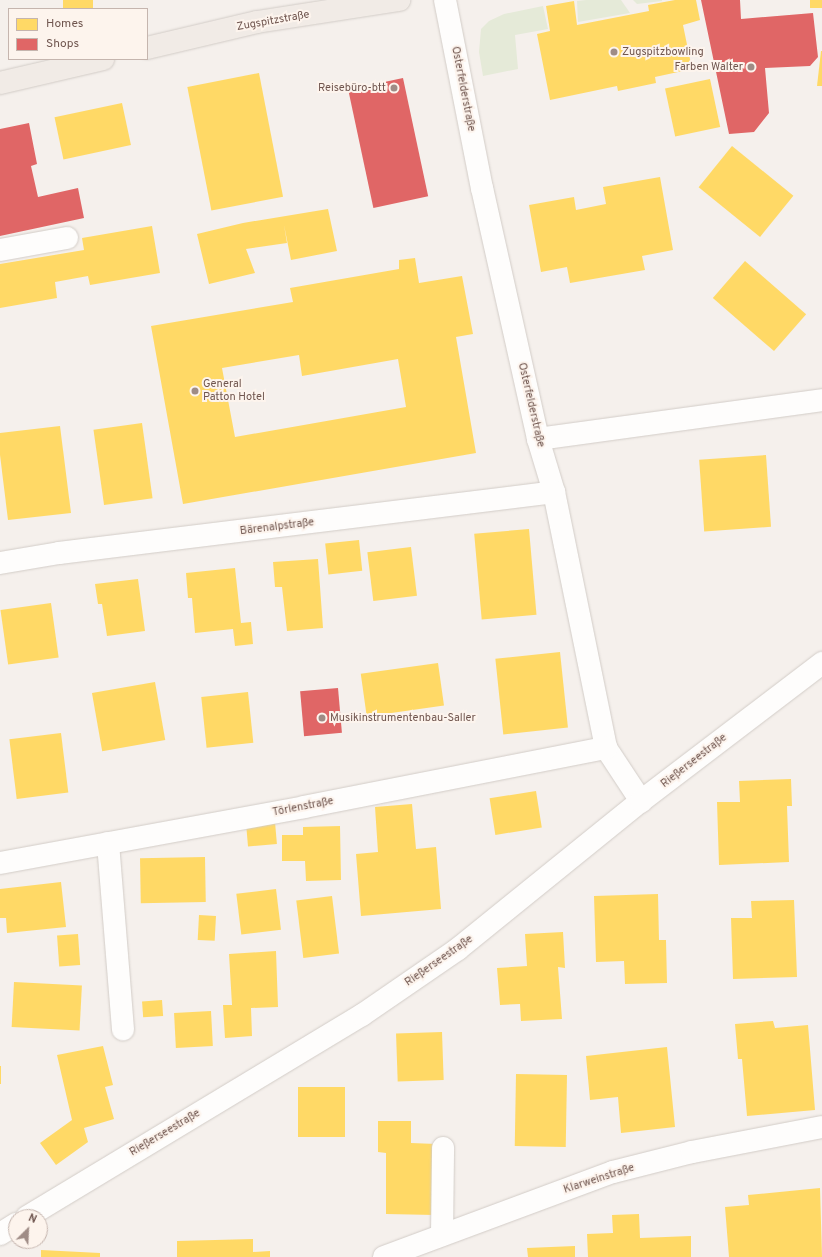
<!DOCTYPE html>
<meta charset="utf-8">
<style>
body{margin:0}
#map{position:relative;width:822px;height:1257px;overflow:hidden;background:#f5f0ec;font-family:Overpass,sans-serif}
div>[style]{position:absolute}
.green>*{inset:0;background:#e5ead8}
.homes>*{inset:0;background:#ffd966;transform-origin:0 0}
.shops>*{inset:0;background:#e06666;transform-origin:0 0}
.roads{filter:drop-shadow(0 0 1px #d2ccc7) drop-shadow(0 0 1px #d2ccc7)}
.minor>*{height:22px;margin:-11px;padding:0 11px;transform-origin:11px;border-radius:11px;background:#fefdfc}
.major>*{height:22px;margin:-11px;padding:0 11px;transform-origin:11px;border-radius:11px;background:#f1ebe6}
.dots>*{width:11px;height:11px;translate:-50% -50%;box-sizing:border-box;border:2px solid #fdf4ed;border-radius:50%}
span{translate:-50% -50%;white-space:nowrap;text-align:center;line-height:1.15;-webkit-text-stroke:4px #fdf4ed;paint-order:stroke}
.street-label{font-size:11px;color:#70564f}
.poi-label{font-size:11px;color:#70564f}
.left{translate:0 -50%;text-align:left}
.right{translate:-100% -50%;text-align:right}
.legend{position:absolute;left:8px;top:8px;width:140px;height:52px;box-sizing:border-box;background:#fdf4ed;border:1px solid #c5b5ae;margin:0;padding:5px 7px;list-style:none;font-size:12px;color:#70564f}
.legend li{display:flex;align-items:center;gap:8px;height:20px}
.legend b{width:20px;border:1px solid #c5b5ae}
.north{position:absolute;left:8px;top:1209px;width:40px;height:40px;box-sizing:border-box;background:#fdf4ed;border:1px solid #c5b5ae;border-radius:50%;rotate:24deg;font-size:11px;font-weight:700;line-height:16px;text-align:center;color:#70564f}
.north::after{content:'';display:block;margin:auto;width:14px;height:18px;background:#9f8c86;clip-path:polygon(50% 0,100% 100%,50% 72%,0 100%)}
</style>
<div id="map">
<div class="green">
<div style="clip-path:polygon(586px 0,621px 0,630px 13px,578px 22px,577px 1px)"></div>
<div style="clip-path:polygon(633px 0,662px 0,662px 1px,637px 4px)"></div>
<div style="clip-path:polygon(543px 6px,548px 29px,515px 35px,518px 69px,483px 76px,479px 52px,481px 29px,489px 21px,504px 14px)"></div>
</div>
<div class="homes">
<div style="left:63px;top:0;width:30px;height:9px"></div>
<div style="clip-path:polygon(675px 0,696px 0,700px 20px,683px 25px,692px 69px,655px 77px,656px 83px,618px 91px,617px 86px,550px 100px,537px 34px,550px 31px,546px 6px,574px 1px,577px 25px,649px 11px,648px 5px)"></div>
<div style="left:810px;top:0;width:12px;height:8px"></div>
<div style="clip-path:polygon(821px 51px,822px 51px,822px 86px,817px 86px)"></div>
<div style="left:259px;top:73px;width:126px;height:73px;rotate:79deg"></div>
<div style="left:710px;top:79px;width:49px;height:46px;rotate:78deg"></div>
<div style="left:122px;top:103px;width:43px;height:69px;rotate:78deg"></div>
<div style="left:732px;top:146px;width:79px;height:53px;rotate:39deg"></div>
<div style="clip-path:polygon(660px 177px,673px 250px,642px 256px,645px 270px,570px 283px,567px 267px,541px 272px,529px 205px,574px 197px,576px 210px,606px 204px,603px 187px)"></div>
<div style="clip-path:polygon(328px 209px,337px 251px,291px 260px,284px 225px,287px 243px,246px 249px,255px 273px,209px 284px,197px 234px,243px 223px)"></div>
<div style="clip-path:polygon(152px 226px,160px 273px,90px 285px,88px 276px,55px 282px,57px 298px,0 308px,0 264px,84px 250px,82px 238px)"></div>
<div style="clip-path:polygon(evenodd,415px 258px,419px 283px,462px 276px,473px 334px,456px 337px,476px 453px,183px 504px,151px 326px,293px 302px,290px 288px,399px 269px,399px 260px,415px 258px,299px 355px,302px 376px,398px 359px,406px 407px,235px 437px,222px 368px,299px 355px)"></div>
<div style="left:745px;top:261px;width:81px;height:49px;rotate:41deg"></div>
<div style="left:142px;top:423px;width:76px;height:49px;rotate:82deg"></div>
<div style="clip-path:polygon(60px 426px,71px 513px,8px 520px,0 455px,0 433px)"></div>
<div style="left:766px;top:455px;width:72px;height:67px;rotate:86deg"></div>
<div style="left:529px;top:529px;width:86px;height:55px;rotate:85deg"></div>
<div style="left:359px;top:540px;width:31px;height:34px;rotate:84deg"></div>
<div style="left:411px;top:547px;width:49px;height:44px;rotate:83deg"></div>
<div style="clip-path:polygon(318px 559px,323px 628px,287px 631px,282px 587px,275px 587px,273px 562px)"></div>
<div style="clip-path:polygon(235px 568px,241px 623px,251px 622px,253px 644px,235px 646px,233px 629px,195px 633px,192px 598px,188px 598px,186px 573px)"></div>
<div style="clip-path:polygon(138px 579px,145px 631px,107px 636px,102px 604px,98px 604px,95px 584px)"></div>
<div style="left:51px;top:603px;width:55px;height:51px;rotate:82deg"></div>
<div style="left:560px;top:652px;width:76px;height:65px;rotate:84deg"></div>
<div style="left:438px;top:663px;width:43px;height:78px;rotate:82deg"></div>
<div style="left:155px;top:682px;width:59px;height:64px;rotate:80deg"></div>
<div style="left:248px;top:692px;width:51px;height:47px;rotate:84deg"></div>
<div style="left:61px;top:733px;width:60px;height:52px;rotate:83deg"></div>
<div style="clip-path:polygon(791px 779px,792px 806px,787px 806px,789px 862px,719px 865px,717px 802px,740px 802px,739px 781px)"></div>
<div style="left:536px;top:791px;width:37px;height:47px;rotate:81deg"></div>
<div style="clip-path:polygon(412px 804px,416px 849px,436px 847px,441px 909px,361px 916px,356px 854px,378px 852px,375px 807px)"></div>
<div style="left:275px;top:822px;width:22px;height:29px;rotate:85deg"></div>
<div style="clip-path:polygon(340px 826px,341px 880px,306px 881px,305px 861px,282px 861px,282px 835px,303px 835px,303px 827px)"></div>
<div style="left:205px;top:857px;width:45px;height:65px;rotate:89deg"></div>
<div style="clip-path:polygon(61px 882px,66px 927px,7px 933px,6px 918px,0 918px,0 889px)"></div>
<div style="left:276px;top:889px;width:41px;height:40px;rotate:83deg"></div>
<div style="clip-path:polygon(658px 894px,659px 940px,666px 940px,667px 983px,625px 984px,624px 961px,596px 962px,594px 896px)"></div>
<div style="left:332px;top:896px;width:58px;height:36px;rotate:83deg"></div>
<div style="clip-path:polygon(794px 900px,797px 977px,733px 979px,731px 918px,752px 918px,751px 901px)"></div>
<div style="left:199px;top:915px;width:17px;height:25px;rotate:3deg"></div>
<div style="clip-path:polygon(563px 932px,565px 968px,558px 967px,562px 1019px,521px 1021px,520px 1004px,500px 1005px,497px 968px,527px 966px,525px 934px)"></div>
<div style="left:78px;top:934px;width:31px;height:21px;rotate:86deg"></div>
<div style="clip-path:polygon(276px 951px,278px 1007px,251px 1008px,252px 1036px,225px 1038px,223px 1005px,232px 1005px,229px 954px)"></div>
<div style="left:14px;top:982px;width:68px;height:45px;rotate:3deg"></div>
<div style="left:162px;top:1000px;width:16px;height:20px;rotate:86deg"></div>
<div style="left:211px;top:1011px;width:35px;height:37px;rotate:87deg"></div>
<div style="clip-path:polygon(773px 1021px,775px 1028px,808px 1025px,815px 1110px,747px 1116px,742px 1059px,738px 1059px,735px 1024px)"></div>
<div style="left:442px;top:1032px;width:48px;height:46px;rotate:88deg"></div>
<div style="clip-path:polygon(103px 1046px,113px 1085px,105px 1087px,114px 1119px,84px 1128px,88px 1142px,56px 1165px,40px 1143px,72px 1120px,57px 1055px)"></div>
<div style="clip-path:polygon(667px 1047px,675px 1127px,621px 1133px,618px 1097px,590px 1100px,586px 1056px)"></div>
<div style="left:0;top:1066px;width:1px;height:18px"></div>
<div style="left:516px;top:1074px;width:51px;height:72px;rotate:1deg"></div>
<div style="left:298px;top:1087px;width:47px;height:50px"></div>
<div style="clip-path:polygon(378px 1121px,411px 1121px,411px 1143px,436px 1144px,435px 1215px,386px 1214px,386px 1153px,378px 1152px)"></div>
<div style="clip-path:polygon(820px 1188px,822px 1257px,729px 1257px,725px 1207px,749px 1205px,748px 1195px)"></div>
<div style="clip-path:polygon(639px 1214px,640px 1238px,691px 1236px,691px 1257px,588px 1257px,587px 1234px,613px 1233px,612px 1215px)"></div>
<div style="clip-path:polygon(253px 1239px,253px 1252px,270px 1251px,270px 1257px,177px 1257px,177px 1241px)"></div>
<div style="clip-path:polygon(575px 1246px,575px 1257px,528px 1257px,527px 1248px)"></div>
<div style="clip-path:polygon(41px 1250px,100px 1253px,100px 1257px,41px 1257px)"></div>
</div>
<div class="shops">
<div style="clip-path:polygon(701px 0,740px 0,741px 19px,813px 13px,818px 57px,810px 66px,765px 68px,769px 113px,754px 132px,729px 134px)"></div>
<div style="left:403px;top:78px;width:121px;height:56px;rotate:78deg"></div>
<div style="clip-path:polygon(29px 123px,37px 164px,31px 166px,38px 197px,78px 188px,84px 218px,0 236px,0 129px)"></div>
<div style="left:338px;top:688px;width:45px;height:38px;rotate:85deg"></div>
</div>
<div class="roads">
<div class="minor">
<div style="left:445px;top:0;width:192px;rotate:78.9deg"></div>
<div style="left:482px;top:188px;width:257px;rotate:77.4deg"></div>
<div style="left:538px;top:439px;width:55px;rotate:73.2deg"></div>
<div style="left:554px;top:492px;width:261px;rotate:78.5deg"></div>
<div style="left:606px;top:748px;width:64px;rotate:56.6deg"></div>
<div style="left:0;top:250px;width:68px;rotate:-10.2deg"></div>
<div style="left:538px;top:439px;width:287px;rotate:-7.8deg"></div>
<div style="left:0;top:563px;width:60px;rotate:-9.6deg"></div>
<div style="left:59px;top:553px;width:499px;rotate:-7deg"></div>
<div style="left:108px;top:843px;width:187px;rotate:85.4deg"></div>
<div style="left:0;top:863px;width:309px;rotate:-10.4deg"></div>
<div style="left:304px;top:807px;width:308px;rotate:-11.1deg"></div>
<div style="left:27px;top:1217px;width:391px;rotate:-31.1deg"></div>
<div style="left:362px;top:1015px;width:116px;rotate:-34.5deg"></div>
<div style="left:458px;top:949px;width:235px;rotate:-39deg"></div>
<div style="left:641px;top:801px;width:228px;rotate:-37.3deg"></div>
<div style="left:0;top:1234px;width:19px;rotate:-32deg"></div>
<div style="left:442px;top:1235px;width:87px;rotate:-89.3deg"></div>
<div style="left:384px;top:1257px;width:244px;rotate:-20.4deg"></div>
<div style="left:613px;top:1172px;width:81px;rotate:-14.2deg"></div>
<div style="left:692px;top:1152px;width:132px;rotate:-10.9deg"></div>
</div>
<div class="major">
<div style="left:147px;top:48px;width:113px;rotate:-13.3deg"></div>
<div style="left:257px;top:22px;width:144px;rotate:-8.8deg"></div>
<div style="left:0;top:83px;width:106px;rotate:-13.1deg"></div>
</div>
</div>
<div class="dots">
<div style="left:614px;top:52px;background:#9f8c86"></div>
<div style="left:751px;top:67px;background:#9f8c86"></div>
<div style="left:394px;top:88px;background:#9f8c86"></div>
<div style="left:195px;top:391px;background:#9f8c86"></div>
<div style="left:322px;top:718px;background:#9f8c86"></div>
</div>
<div class="street-label">
<span style="left:273px;top:21px;rotate:-10deg">Zugspitzstraße</span>
<span style="left:463px;top:89px;rotate:79deg">Osterfelderstraße</span>
<span style="left:531px;top:405px;rotate:77deg">Osterfelderstraße</span>
<span style="left:277px;top:527px;rotate:-7deg">Bärenalpstraße</span>
<span style="left:694px;top:761px;rotate:-38deg">Rießerseestraße</span>
<span style="left:303px;top:807px;rotate:-11deg">Törlenstraße</span>
<span style="left:439px;top:961px;rotate:-35deg">Rießerseestraße</span>
<span style="left:165px;top:1133px;rotate:-31deg">Rießerseestraße</span>
<span style="left:599px;top:1179px;rotate:-18deg">Klarweinstraße</span>
</div>
<div class="poi-label">
<span class="left" style="left:622px;top:52px">Zugspitzbowling</span>
<span class="right" style="left:743px;top:67px">Farben Walter</span>
<span class="right" style="left:386px;top:88px">Reisebüro-btt</span>
<span class="left" style="left:203px;top:391px">General<br>Patton Hotel</span>
<span class="left" style="left:330px;top:718px">Musikinstrumentenbau-Saller</span>
</div>
<ul class="legend">
<li><b style="height:11px;background:#ffd966"></b>Homes</li>
<li><b style="height:11px;background:#e06666"></b>Shops</li>
</ul>
<div class="north">N</div>
</div>
